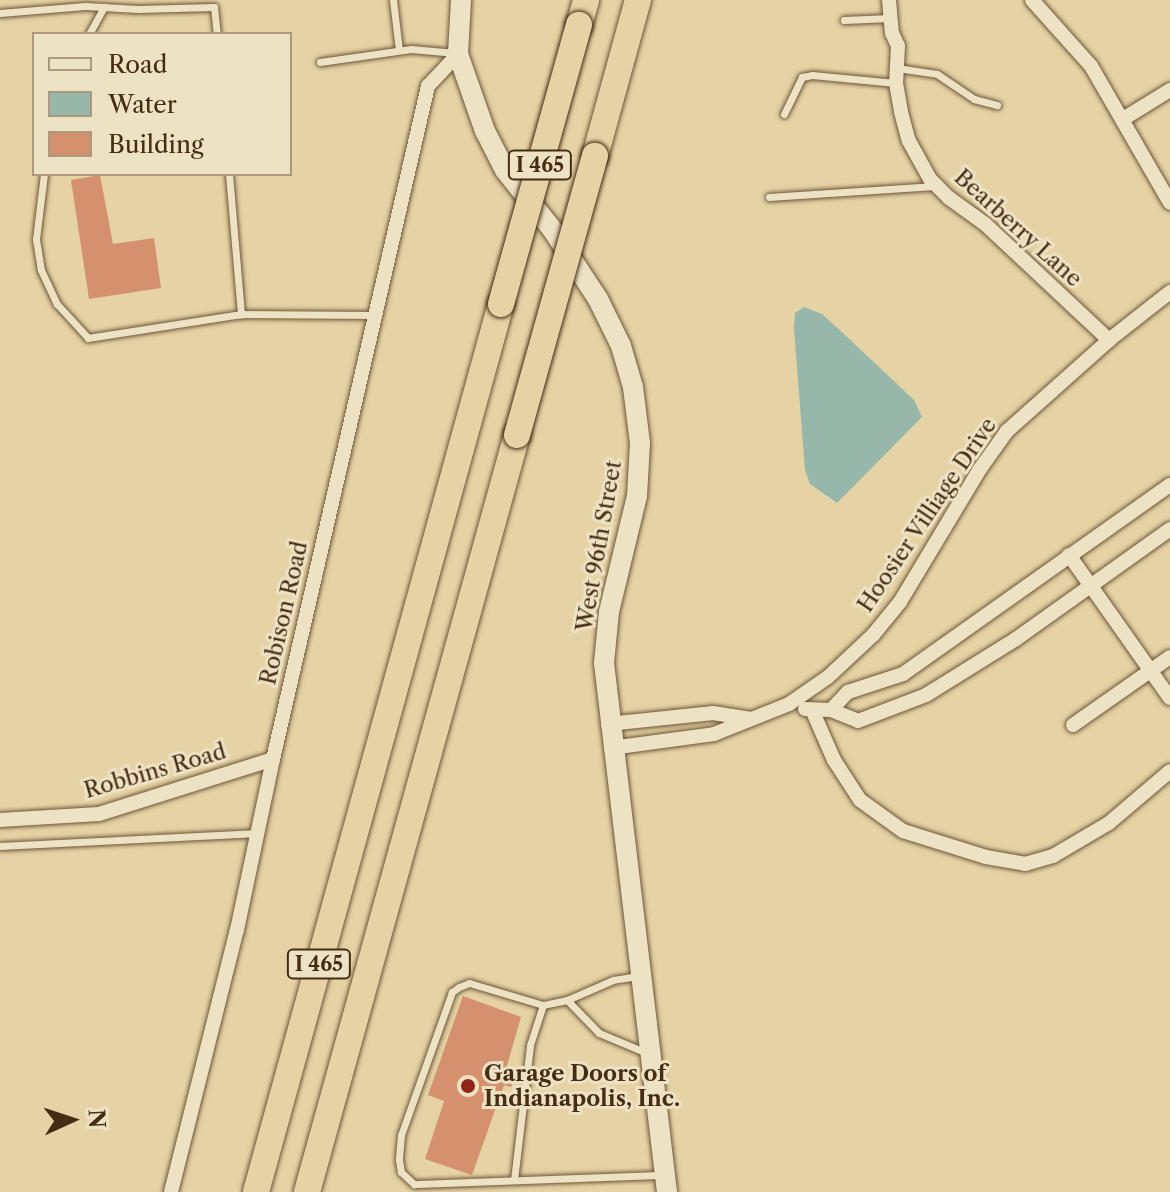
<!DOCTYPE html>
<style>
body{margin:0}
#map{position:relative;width:1170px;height:1192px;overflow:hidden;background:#e5d3a5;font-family:"Libre Caslon Text",serif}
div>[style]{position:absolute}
.water>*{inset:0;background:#96b7a9}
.building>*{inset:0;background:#d5906e}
.roads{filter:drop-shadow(0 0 2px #6d5638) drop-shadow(0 0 2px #6d5638)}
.lane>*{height:7px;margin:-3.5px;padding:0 3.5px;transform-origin:3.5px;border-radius:3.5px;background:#eee2c4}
.street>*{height:14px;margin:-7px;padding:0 7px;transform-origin:7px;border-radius:7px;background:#eee2c4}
.secondary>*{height:20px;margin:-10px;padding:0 10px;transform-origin:10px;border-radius:10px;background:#eee2c4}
.highway>*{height:26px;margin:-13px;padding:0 13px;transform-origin:13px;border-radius:13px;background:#e5d3a5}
.bridges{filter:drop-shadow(0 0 2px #452c14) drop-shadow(0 0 2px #452c14)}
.highway-bridge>*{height:26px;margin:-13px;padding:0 13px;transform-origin:13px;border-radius:13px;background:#e5d3a5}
.dots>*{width:22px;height:22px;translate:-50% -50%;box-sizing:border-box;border:4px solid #eee2c4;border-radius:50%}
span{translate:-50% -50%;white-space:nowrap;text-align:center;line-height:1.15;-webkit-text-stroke:6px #eee2c4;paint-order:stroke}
.shield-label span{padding:2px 6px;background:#eee2c4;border:2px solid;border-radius:6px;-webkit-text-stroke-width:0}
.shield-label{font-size:20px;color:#452c14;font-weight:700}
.street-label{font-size:22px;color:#452c14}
.poi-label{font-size:22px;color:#452c14;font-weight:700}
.left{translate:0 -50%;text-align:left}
.legend{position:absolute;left:32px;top:32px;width:260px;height:144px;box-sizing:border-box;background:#eee2c4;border:2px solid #aa997e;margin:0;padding:10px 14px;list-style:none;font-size:24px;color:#452c14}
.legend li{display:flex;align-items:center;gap:16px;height:40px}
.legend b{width:40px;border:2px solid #aa997e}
.north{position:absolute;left:32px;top:1080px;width:80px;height:80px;-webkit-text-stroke:6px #eee2c4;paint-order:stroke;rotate:87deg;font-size:22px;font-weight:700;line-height:32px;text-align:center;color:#452c14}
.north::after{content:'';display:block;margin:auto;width:28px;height:36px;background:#452c14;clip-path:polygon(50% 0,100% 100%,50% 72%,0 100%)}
</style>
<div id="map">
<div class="water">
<div style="clip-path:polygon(804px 307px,822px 314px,845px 335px,914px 400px,922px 417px,837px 503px,810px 484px,805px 470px,794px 328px,795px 313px)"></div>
</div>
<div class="building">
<div style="clip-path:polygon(100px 175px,113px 244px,154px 238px,161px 288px,89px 299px,71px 180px)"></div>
<div style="clip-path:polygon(463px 996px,521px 1017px,506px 1069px,516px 1072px,511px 1087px,504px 1085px,472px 1175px,425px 1159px,444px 1101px,428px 1095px)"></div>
</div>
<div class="roads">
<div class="lane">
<div style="left:393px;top:0;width:50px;rotate:83.2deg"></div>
<div style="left:0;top:13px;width:85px;rotate:-4.7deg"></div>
<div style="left:85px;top:6px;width:53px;rotate:3.2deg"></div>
<div style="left:138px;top:9px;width:76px;rotate:-1.5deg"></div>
<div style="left:214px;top:7px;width:27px;rotate:84deg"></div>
<div style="left:844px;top:20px;width:46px;rotate:-2.5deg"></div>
<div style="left:89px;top:34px;width:31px;rotate:-61deg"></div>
<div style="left:320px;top:62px;width:92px;rotate:-8.1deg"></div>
<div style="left:411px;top:49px;width:45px;rotate:5.1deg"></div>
<div style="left:897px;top:68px;width:40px;rotate:8.5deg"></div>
<div style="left:937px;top:74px;width:45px;rotate:34deg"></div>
<div style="left:974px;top:99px;width:24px;rotate:15deg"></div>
<div style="left:784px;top:114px;width:41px;rotate:-64.1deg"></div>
<div style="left:802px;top:77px;width:10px;rotate:-11deg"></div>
<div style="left:812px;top:75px;width:84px;rotate:5.4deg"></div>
<div style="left:44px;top:174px;width:65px;rotate:97deg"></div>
<div style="left:36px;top:239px;width:31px;rotate:81deg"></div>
<div style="left:41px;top:270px;width:38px;rotate:65deg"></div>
<div style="left:57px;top:304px;width:46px;rotate:47.6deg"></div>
<div style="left:88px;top:338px;width:155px;rotate:-8.9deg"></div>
<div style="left:229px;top:174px;width:141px;rotate:85.1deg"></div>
<div style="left:241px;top:314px;width:134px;rotate:0.4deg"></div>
<div style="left:769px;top:197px;width:166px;rotate:-3.8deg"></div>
<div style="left:0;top:846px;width:258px;rotate:-2.9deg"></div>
<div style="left:638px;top:976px;width:25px;rotate:171deg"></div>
<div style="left:613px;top:980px;width:50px;rotate:156.5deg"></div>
<div style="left:567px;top:1000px;width:25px;rotate:168deg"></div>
<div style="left:543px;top:1005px;width:77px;rotate:-163.4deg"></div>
<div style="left:469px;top:983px;width:11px;rotate:158deg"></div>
<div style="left:459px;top:987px;width:9px;rotate:144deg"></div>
<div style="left:452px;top:992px;width:152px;rotate:109.6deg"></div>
<div style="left:401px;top:1135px;width:25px;rotate:95deg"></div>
<div style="left:399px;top:1160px;width:12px;rotate:81deg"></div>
<div style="left:401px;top:1172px;width:18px;rotate:43deg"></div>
<div style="left:414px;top:1184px;width:248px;rotate:-2.1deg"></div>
<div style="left:567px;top:1000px;width:46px;rotate:45.9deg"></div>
<div style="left:599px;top:1033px;width:52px;rotate:22.6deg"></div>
<div style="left:514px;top:1180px;width:136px;rotate:-83.2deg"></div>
<div style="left:530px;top:1045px;width:42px;rotate:-72deg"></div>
</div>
<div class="street">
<div style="left:889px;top:0;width:33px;rotate:85deg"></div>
<div style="left:892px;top:33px;width:14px;rotate:65deg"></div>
<div style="left:898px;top:46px;width:37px;rotate:93deg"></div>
<div style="left:896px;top:83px;width:29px;rotate:80deg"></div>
<div style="left:901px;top:112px;width:30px;rotate:75deg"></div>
<div style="left:909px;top:141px;width:43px;rotate:61.1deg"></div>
<div style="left:930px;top:179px;width:27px;rotate:45deg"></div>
<div style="left:949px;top:198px;width:44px;rotate:35.8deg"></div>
<div style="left:985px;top:224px;width:170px;rotate:43.1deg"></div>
<div style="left:1032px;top:0;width:89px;rotate:48.2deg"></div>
<div style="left:1091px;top:66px;width:158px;rotate:60deg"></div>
<div style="left:1123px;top:119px;width:55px;rotate:-31.7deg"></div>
<div style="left:1069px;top:555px;width:175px;rotate:54.8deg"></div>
<div style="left:805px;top:709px;width:26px;rotate:2deg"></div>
<div style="left:831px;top:710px;width:29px;rotate:22deg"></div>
<div style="left:858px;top:721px;width:73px;rotate:-20.9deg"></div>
<div style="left:926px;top:695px;width:106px;rotate:-31.9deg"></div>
<div style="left:1016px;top:639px;width:189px;rotate:-35.5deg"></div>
<div style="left:831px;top:710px;width:25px;rotate:-47deg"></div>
<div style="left:848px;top:692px;width:58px;rotate:-18.1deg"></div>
<div style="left:903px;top:674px;width:327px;rotate:-35.3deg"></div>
<div style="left:813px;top:712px;width:52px;rotate:66.4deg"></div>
<div style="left:834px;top:760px;width:48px;rotate:57deg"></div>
<div style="left:860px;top:800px;width:53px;rotate:35.8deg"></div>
<div style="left:903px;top:831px;width:87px;rotate:17.4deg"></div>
<div style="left:986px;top:857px;width:40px;rotate:10deg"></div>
<div style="left:1025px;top:864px;width:29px;rotate:-16deg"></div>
<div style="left:1053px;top:856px;width:65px;rotate:-30.5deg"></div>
<div style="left:1109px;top:823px;width:80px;rotate:-40.4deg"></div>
<div style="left:608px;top:724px;width:106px;rotate:-6deg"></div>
<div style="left:713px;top:713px;width:37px;rotate:9deg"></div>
<div style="left:1073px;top:725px;width:118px;rotate:-35deg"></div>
<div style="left:611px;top:748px;width:104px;rotate:-7.7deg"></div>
<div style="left:714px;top:734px;width:81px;rotate:-21.8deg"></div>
<div style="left:789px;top:704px;width:47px;rotate:-34.7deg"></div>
<div style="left:828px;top:677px;width:62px;rotate:-43deg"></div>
<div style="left:873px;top:635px;width:43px;rotate:-50.7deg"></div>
<div style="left:900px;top:602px;width:155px;rotate:-59deg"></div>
<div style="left:980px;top:469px;width:47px;rotate:-54.6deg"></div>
<div style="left:1007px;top:431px;width:137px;rotate:-41.7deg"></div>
<div style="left:1109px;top:340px;width:78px;rotate:-38.2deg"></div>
<div style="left:0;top:820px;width:99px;rotate:-3.5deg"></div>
<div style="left:99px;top:814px;width:182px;rotate:-17.5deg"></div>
<div style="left:171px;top:1192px;width:270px;rotate:-75.9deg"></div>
<div style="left:237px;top:930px;width:175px;rotate:-78.1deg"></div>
<div style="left:273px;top:759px;width:691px;rotate:-77.03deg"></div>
<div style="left:428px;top:86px;width:44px;rotate:-46.8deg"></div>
</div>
<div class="secondary">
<div style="left:461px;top:0;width:54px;rotate:93.2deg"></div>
<div style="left:458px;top:54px;width:82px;rotate:70.7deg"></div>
<div style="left:485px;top:131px;width:44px;rotate:62.9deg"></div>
<div style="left:505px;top:170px;width:75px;rotate:51.5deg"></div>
<div style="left:552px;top:229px;width:84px;rotate:56.7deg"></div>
<div style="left:598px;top:299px;width:52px;rotate:63.9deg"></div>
<div style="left:621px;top:346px;width:43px;rotate:73.7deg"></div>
<div style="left:633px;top:387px;width:56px;rotate:82.9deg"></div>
<div style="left:640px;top:443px;width:53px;rotate:93.2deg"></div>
<div style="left:637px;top:496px;width:119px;rotate:103.6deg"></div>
<div style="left:609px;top:612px;width:51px;rotate:95.6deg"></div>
<div style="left:604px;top:663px;width:533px;rotate:83.21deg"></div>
</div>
<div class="highway">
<div style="left:579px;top:25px;width:26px;rotate:-74deg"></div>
<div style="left:595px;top:156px;width:162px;rotate:-74.6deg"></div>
<div style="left:256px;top:1192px;width:921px;rotate:-74.58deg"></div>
<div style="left:307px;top:1192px;width:786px;rotate:-74.5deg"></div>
</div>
</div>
<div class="bridges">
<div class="highway-bridge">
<div style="left:501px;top:304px;width:290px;rotate:-74.4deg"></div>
<div style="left:517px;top:435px;width:290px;rotate:-74.4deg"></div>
</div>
</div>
<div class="dots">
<div style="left:468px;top:1086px;background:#8f2418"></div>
</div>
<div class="shield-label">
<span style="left:540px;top:165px">I 465</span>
<span style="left:319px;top:964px">I 465</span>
</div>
<div class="street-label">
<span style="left:1018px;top:228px;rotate:42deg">Bearberry Lane</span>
<span style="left:927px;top:515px;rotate:-56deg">Hoosier Villiage Drive</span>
<span style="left:599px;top:546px;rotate:-80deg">West 96th Street</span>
<span style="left:284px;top:613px;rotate:-77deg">Robison Road</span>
<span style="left:155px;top:771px;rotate:-16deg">Robbins Road</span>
</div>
<div class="poi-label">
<span class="left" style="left:484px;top:1086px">Garage Doors of<br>Indianapolis, Inc.</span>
</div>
<ul class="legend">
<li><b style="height:10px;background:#eee2c4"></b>Road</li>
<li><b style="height:22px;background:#96b7a9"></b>Water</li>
<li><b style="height:22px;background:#d5906e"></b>Building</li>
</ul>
<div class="north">N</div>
</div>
